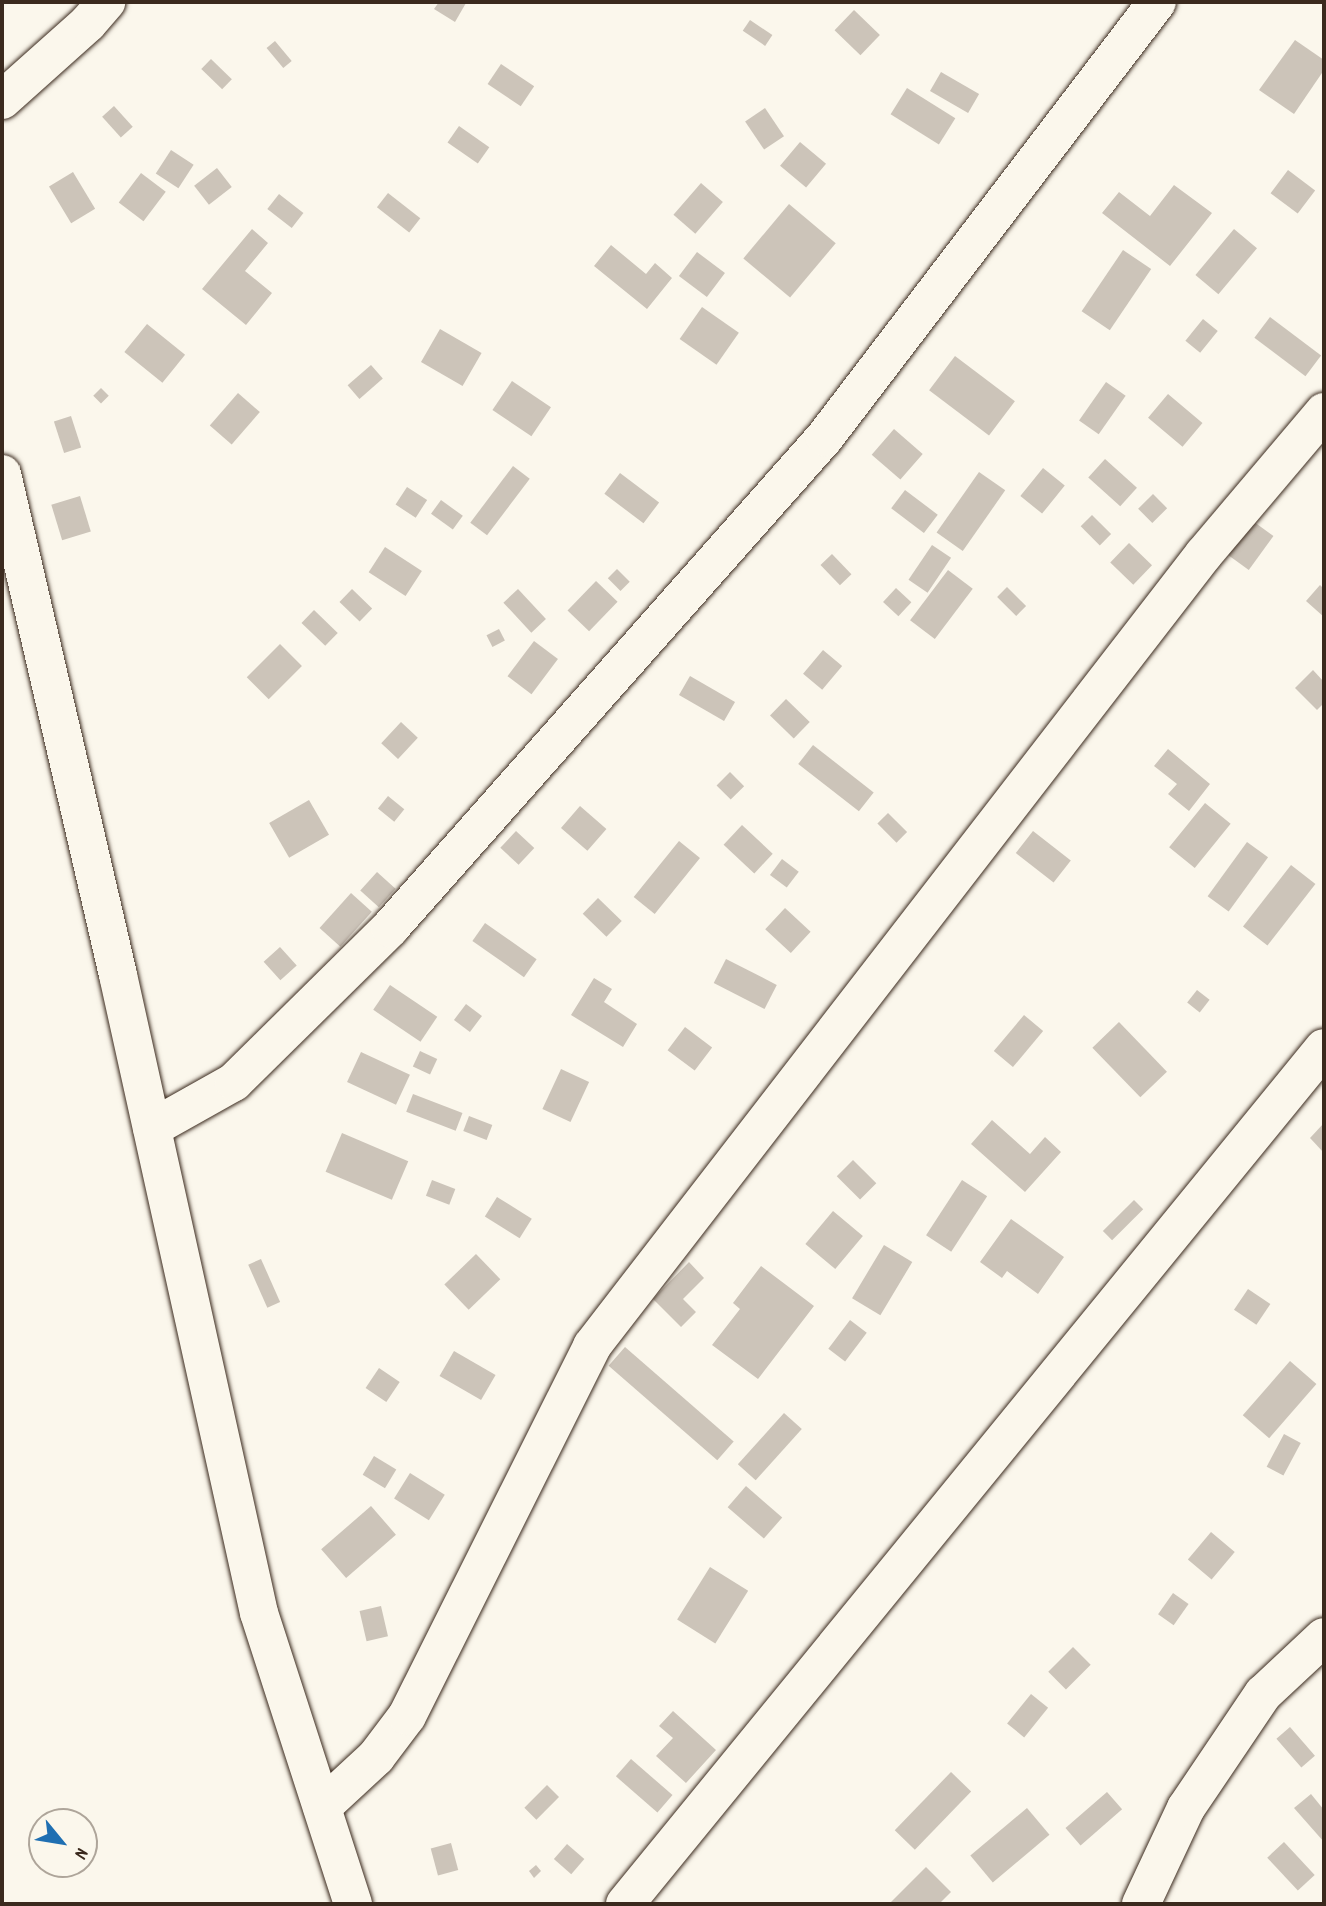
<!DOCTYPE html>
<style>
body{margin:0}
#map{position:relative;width:1326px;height:1906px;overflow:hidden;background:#fbf7ec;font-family:Dekko,sans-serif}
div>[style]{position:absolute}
.building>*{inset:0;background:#ccc4b9;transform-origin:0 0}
.roads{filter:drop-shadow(0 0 2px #3b2a1e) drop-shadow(0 0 2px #3b2a1e)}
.minor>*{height:38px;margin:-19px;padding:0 19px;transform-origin:19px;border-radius:19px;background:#fbf7ec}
span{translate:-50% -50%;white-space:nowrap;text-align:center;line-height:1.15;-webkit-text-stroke:6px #fbf7ec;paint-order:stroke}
.frame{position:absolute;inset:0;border:4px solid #3b2a1e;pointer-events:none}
.north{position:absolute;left:28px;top:1808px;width:70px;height:70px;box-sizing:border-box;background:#fbf7ec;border:2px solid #aea59a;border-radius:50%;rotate:120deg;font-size:19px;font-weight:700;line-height:28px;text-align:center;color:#3b2a1e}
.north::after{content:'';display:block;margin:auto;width:24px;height:32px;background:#1f6fb2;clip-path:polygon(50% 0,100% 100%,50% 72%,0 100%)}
</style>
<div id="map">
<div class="building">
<div style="clip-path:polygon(439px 2px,465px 2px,466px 3px,455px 22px,434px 9px)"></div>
<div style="left:854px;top:10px;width:36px;height:28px;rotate:44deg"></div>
<div style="left:750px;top:20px;width:27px;height:13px;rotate:34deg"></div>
<div style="clip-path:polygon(1295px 40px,1324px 60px,1324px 70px,1294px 114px,1259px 90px)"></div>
<div style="left:275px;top:41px;width:26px;height:11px;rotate:50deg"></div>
<div style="left:211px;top:59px;width:29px;height:14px;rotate:44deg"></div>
<div style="left:501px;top:64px;width:40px;height:24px;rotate:34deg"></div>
<div style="left:941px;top:72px;width:44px;height:22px;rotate:30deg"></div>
<div style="left:907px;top:88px;width:57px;height:31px;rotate:32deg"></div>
<div style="left:114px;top:106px;width:28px;height:16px;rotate:48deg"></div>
<div style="left:765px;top:108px;width:34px;height:24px;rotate:56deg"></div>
<div style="left:459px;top:126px;width:37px;height:20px;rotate:35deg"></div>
<div style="left:800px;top:142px;width:34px;height:31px;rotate:40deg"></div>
<div style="left:171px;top:150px;width:27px;height:28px;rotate:33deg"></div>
<div style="left:217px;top:168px;width:24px;height:29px;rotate:52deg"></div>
<div style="left:1288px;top:170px;width:34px;height:29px;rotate:37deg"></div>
<div style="left:73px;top:172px;width:43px;height:28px;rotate:59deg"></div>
<div style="left:141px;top:173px;width:31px;height:37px;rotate:37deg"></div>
<div style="left:701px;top:183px;width:29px;height:42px;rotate:41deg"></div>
<div style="clip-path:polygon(1174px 185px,1212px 213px,1170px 266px,1102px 213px,1119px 192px,1150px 216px)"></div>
<div style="left:388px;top:193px;width:41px;height:18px;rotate:38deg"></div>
<div style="left:279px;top:194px;width:31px;height:19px;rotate:38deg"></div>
<div style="left:789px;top:204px;width:61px;height:71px;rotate:40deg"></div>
<div style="clip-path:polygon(252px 229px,268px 243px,245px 271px,272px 293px,246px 325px,202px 289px)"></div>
<div style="left:1234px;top:229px;width:30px;height:60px;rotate:40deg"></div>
<div style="clip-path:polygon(611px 245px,646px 274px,655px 263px,672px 278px,647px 309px,594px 266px)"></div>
<div style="left:1123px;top:250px;width:34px;height:74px;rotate:34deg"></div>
<div style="left:697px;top:252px;width:35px;height:30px;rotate:37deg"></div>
<div style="left:702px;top:307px;width:45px;height:39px;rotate:35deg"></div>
<div style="left:1270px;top:317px;width:64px;height:26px;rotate:37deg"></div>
<div style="left:1203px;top:319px;width:19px;height:28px;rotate:39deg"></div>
<div style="left:147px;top:324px;width:49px;height:36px;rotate:39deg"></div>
<div style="left:440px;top:329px;width:48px;height:38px;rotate:30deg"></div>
<div style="left:955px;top:356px;width:75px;height:43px;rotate:37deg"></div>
<div style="left:371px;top:365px;width:18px;height:31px;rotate:49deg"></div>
<div style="left:512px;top:381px;width:47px;height:35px;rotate:34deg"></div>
<div style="left:1106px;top:382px;width:24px;height:47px;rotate:35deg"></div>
<div style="left:101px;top:388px;width:11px;height:11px;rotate:45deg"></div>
<div style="left:238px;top:393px;width:29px;height:43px;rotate:41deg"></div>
<div style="left:1168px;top:394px;width:45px;height:31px;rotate:40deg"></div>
<div style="left:71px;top:416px;width:33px;height:18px;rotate:72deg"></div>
<div style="left:894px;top:429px;width:38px;height:34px;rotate:41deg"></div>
<div style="left:1105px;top:459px;width:43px;height:25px;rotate:42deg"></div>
<div style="left:513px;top:466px;width:21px;height:71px;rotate:37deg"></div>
<div style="left:1043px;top:468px;width:28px;height:36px;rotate:39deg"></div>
<div style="left:979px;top:472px;width:32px;height:74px;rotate:35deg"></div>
<div style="left:620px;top:473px;width:49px;height:26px;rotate:37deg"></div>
<div style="left:407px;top:487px;width:24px;height:21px;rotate:33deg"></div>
<div style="left:905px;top:490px;width:41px;height:23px;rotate:37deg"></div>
<div style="left:1153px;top:494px;width:20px;height:21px;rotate:45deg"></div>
<div style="left:80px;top:496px;width:37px;height:30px;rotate:73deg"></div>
<div style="left:441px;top:500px;width:27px;height:17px;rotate:36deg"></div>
<div style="left:1092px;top:515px;width:27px;height:16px;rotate:45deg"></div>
<div style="left:1250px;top:519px;width:29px;height:42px;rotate:36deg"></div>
<div style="left:1129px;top:543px;width:32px;height:27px;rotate:44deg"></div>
<div style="left:932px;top:545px;width:23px;height:42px;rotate:34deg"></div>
<div style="left:385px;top:547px;width:44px;height:30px;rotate:33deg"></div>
<div style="left:832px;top:554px;width:28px;height:16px;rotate:46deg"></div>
<div style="left:617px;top:569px;width:18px;height:13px;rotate:45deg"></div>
<div style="left:948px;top:570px;width:31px;height:63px;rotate:37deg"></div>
<div style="left:596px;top:581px;width:30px;height:41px;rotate:44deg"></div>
<div style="clip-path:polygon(1320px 585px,1324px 589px,1324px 617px,1306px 601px)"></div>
<div style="left:1007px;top:587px;width:27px;height:14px;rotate:45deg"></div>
<div style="left:896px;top:588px;width:21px;height:19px;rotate:43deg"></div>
<div style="left:352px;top:589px;width:28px;height:18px;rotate:44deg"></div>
<div style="left:518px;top:589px;width:41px;height:20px;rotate:47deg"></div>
<div style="left:314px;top:610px;width:33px;height:18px;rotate:44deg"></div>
<div style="left:499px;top:629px;width:13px;height:14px;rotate:63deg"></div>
<div style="left:534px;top:641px;width:30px;height:44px;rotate:37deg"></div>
<div style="left:280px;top:644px;width:31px;height:47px;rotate:45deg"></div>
<div style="left:823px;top:650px;width:25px;height:31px;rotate:40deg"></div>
<div style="clip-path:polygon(1313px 670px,1324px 682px,1324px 703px,1317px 710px,1295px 688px)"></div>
<div style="left:690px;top:676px;width:52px;height:22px;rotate:30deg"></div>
<div style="left:786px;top:699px;width:33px;height:23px;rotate:44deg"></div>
<div style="left:401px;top:722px;width:23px;height:29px;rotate:43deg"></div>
<div style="left:813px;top:745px;width:77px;height:24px;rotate:38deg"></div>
<div style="clip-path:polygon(1168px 749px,1210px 784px,1189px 811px,1168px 794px,1177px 784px,1154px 766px)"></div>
<div style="left:730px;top:772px;width:20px;height:19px;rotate:45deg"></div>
<div style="left:388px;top:796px;width:21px;height:16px;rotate:39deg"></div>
<div style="left:309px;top:800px;width:40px;height:46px;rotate:60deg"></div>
<div style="left:1205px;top:803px;width:33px;height:57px;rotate:39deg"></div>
<div style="left:580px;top:806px;width:35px;height:29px;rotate:41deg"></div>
<div style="left:888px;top:813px;width:27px;height:15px;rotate:45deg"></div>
<div style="left:742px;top:825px;width:42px;height:27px;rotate:43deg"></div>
<div style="left:516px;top:831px;width:25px;height:23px;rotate:43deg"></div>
<div style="left:1033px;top:831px;width:48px;height:28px;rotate:38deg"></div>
<div style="left:679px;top:841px;width:27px;height:72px;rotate:39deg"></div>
<div style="left:1247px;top:842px;width:26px;height:67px;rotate:36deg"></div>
<div style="left:782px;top:859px;width:21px;height:20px;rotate:37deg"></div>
<div style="left:1291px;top:865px;width:31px;height:78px;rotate:38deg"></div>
<div style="left:377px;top:872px;width:25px;height:25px;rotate:42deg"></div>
<div style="left:351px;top:893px;width:28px;height:47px;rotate:42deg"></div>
<div style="left:598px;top:898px;width:33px;height:22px;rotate:44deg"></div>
<div style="left:785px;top:908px;width:35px;height:29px;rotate:43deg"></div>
<div style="left:485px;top:923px;width:63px;height:22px;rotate:35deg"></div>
<div style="left:280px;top:947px;width:25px;height:22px;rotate:48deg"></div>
<div style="left:726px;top:959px;width:57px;height:27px;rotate:27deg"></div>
<div style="clip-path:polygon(594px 978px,612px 989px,604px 1002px,637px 1024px,623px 1047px,571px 1015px)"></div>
<div style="left:390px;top:985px;width:57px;height:30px;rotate:34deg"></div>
<div style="left:1197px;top:990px;width:16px;height:16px;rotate:38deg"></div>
<div style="left:466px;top:1004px;width:20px;height:20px;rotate:37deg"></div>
<div style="left:1024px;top:1015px;width:25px;height:47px;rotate:40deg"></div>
<div style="left:1119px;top:1022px;width:69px;height:37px;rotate:46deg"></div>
<div style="left:685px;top:1027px;width:34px;height:29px;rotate:37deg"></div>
<div style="left:420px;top:1051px;width:19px;height:17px;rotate:25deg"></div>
<div style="left:361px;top:1052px;width:54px;height:33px;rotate:25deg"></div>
<div style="left:561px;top:1069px;width:31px;height:44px;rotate:25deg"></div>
<div style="left:413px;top:1094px;width:53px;height:19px;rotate:21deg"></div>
<div style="left:469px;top:1116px;width:25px;height:16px;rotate:21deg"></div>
<div style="clip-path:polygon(992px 1120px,1030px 1154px,1045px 1137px,1061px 1152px,1025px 1192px,971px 1144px)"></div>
<div style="clip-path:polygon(1324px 1123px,1324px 1153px,1310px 1138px)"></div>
<div style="left:342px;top:1133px;width:72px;height:42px;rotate:23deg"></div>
<div style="left:853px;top:1160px;width:33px;height:23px;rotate:45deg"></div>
<div style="left:432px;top:1180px;width:25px;height:17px;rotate:21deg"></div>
<div style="left:962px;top:1180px;width:30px;height:66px;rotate:33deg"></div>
<div style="left:497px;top:1197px;width:41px;height:23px;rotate:32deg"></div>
<div style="left:1134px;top:1200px;width:13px;height:44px;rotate:45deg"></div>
<div style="left:833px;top:1211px;width:39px;height:43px;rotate:40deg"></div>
<div style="clip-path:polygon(1011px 1219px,1064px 1257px,1038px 1294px,1007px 1271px,1002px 1278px,980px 1262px)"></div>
<div style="left:884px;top:1245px;width:33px;height:62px;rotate:31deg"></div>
<div style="left:476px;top:1254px;width:35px;height:44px;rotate:46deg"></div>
<div style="left:261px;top:1259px;width:47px;height:14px;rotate:66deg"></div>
<div style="clip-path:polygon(689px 1262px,704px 1278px,683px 1299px,696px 1312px,681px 1327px,653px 1299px)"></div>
<div style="clip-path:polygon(761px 1266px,814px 1306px,758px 1379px,712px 1345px,740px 1309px,733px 1303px)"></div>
<div style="left:1248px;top:1289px;width:27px;height:25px;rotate:34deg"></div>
<div style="left:850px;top:1320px;width:21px;height:36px;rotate:37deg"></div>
<div style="left:625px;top:1347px;width:144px;height:25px;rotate:41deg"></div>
<div style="left:454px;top:1351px;width:48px;height:29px;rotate:30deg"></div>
<div style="left:1290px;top:1361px;width:35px;height:72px;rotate:41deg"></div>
<div style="left:379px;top:1368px;width:25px;height:24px;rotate:34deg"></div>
<div style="left:784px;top:1413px;width:24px;height:69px;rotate:42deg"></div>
<div style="left:1284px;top:1434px;width:19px;height:37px;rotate:28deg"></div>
<div style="left:374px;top:1456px;width:26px;height:22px;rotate:31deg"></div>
<div style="left:410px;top:1473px;width:41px;height:30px;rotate:32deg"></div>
<div style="left:746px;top:1486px;width:48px;height:28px;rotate:41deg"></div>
<div style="left:371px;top:1506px;width:38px;height:66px;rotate:49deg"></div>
<div style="left:1211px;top:1532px;width:31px;height:36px;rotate:40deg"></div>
<div style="left:710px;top:1567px;width:45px;height:62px;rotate:32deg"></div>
<div style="left:1173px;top:1593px;width:19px;height:26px;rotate:35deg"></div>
<div style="left:381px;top:1606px;width:31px;height:22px;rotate:77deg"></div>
<div style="left:1073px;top:1647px;width:25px;height:35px;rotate:45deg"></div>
<div style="left:1031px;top:1694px;width:22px;height:38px;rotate:39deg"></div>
<div style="clip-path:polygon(673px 1711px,716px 1750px,686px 1783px,656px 1756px,673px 1738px,659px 1726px)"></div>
<div style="left:1290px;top:1727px;width:38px;height:18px;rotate:49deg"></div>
<div style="left:631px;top:1759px;width:55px;height:23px;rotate:41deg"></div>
<div style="left:951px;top:1772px;width:28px;height:81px;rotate:44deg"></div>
<div style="left:547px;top:1785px;width:17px;height:32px;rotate:45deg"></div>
<div style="left:1107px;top:1792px;width:23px;height:55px;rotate:49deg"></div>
<div style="clip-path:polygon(1311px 1794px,1324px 1810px,1324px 1842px,1294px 1808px)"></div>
<div style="left:1027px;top:1808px;width:35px;height:74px;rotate:50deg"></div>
<div style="left:1284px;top:1842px;width:45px;height:23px;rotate:47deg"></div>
<div style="left:451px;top:1843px;width:28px;height:21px;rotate:75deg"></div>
<div style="left:567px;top:1844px;width:23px;height:20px;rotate:41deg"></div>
<div style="clip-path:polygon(536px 1865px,541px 1871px,534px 1878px,529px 1871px)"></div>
<div style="clip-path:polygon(926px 1867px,951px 1892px,939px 1904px,889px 1904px)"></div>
</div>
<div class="roads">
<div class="minor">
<div style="left:2px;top:100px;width:115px;rotate:-41.8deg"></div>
<div style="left:88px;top:23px;width:28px;rotate:-49deg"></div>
<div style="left:2px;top:474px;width:514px;rotate:76.96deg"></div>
<div style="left:118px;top:975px;width:653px;rotate:77.54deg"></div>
<div style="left:259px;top:1613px;width:306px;rotate:72.1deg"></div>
<div style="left:152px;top:1128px;width:94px;rotate:-29.3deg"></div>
<div style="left:234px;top:1082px;width:219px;rotate:-44.6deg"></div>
<div style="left:390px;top:928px;width:656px;rotate:-48.46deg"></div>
<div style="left:825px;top:437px;width:547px;rotate:-52.65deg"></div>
<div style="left:322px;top:1807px;width:74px;rotate:-42.8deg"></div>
<div style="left:376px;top:1757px;width:51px;rotate:-52.9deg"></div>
<div style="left:407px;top:1716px;width:414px;rotate:-63.4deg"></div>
<div style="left:592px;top:1346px;width:1001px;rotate:-52.31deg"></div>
<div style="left:1204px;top:554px;width:186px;rotate:-49.8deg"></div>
<div style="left:625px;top:1904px;width:1105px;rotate:-50.77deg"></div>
<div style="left:1141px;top:1904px;width:106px;rotate:-64.9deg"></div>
<div style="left:1186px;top:1808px;width:138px;rotate:-56deg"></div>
<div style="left:1263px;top:1694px;width:83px;rotate:-43.1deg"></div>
</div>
</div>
<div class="frame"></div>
<div class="north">N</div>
</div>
